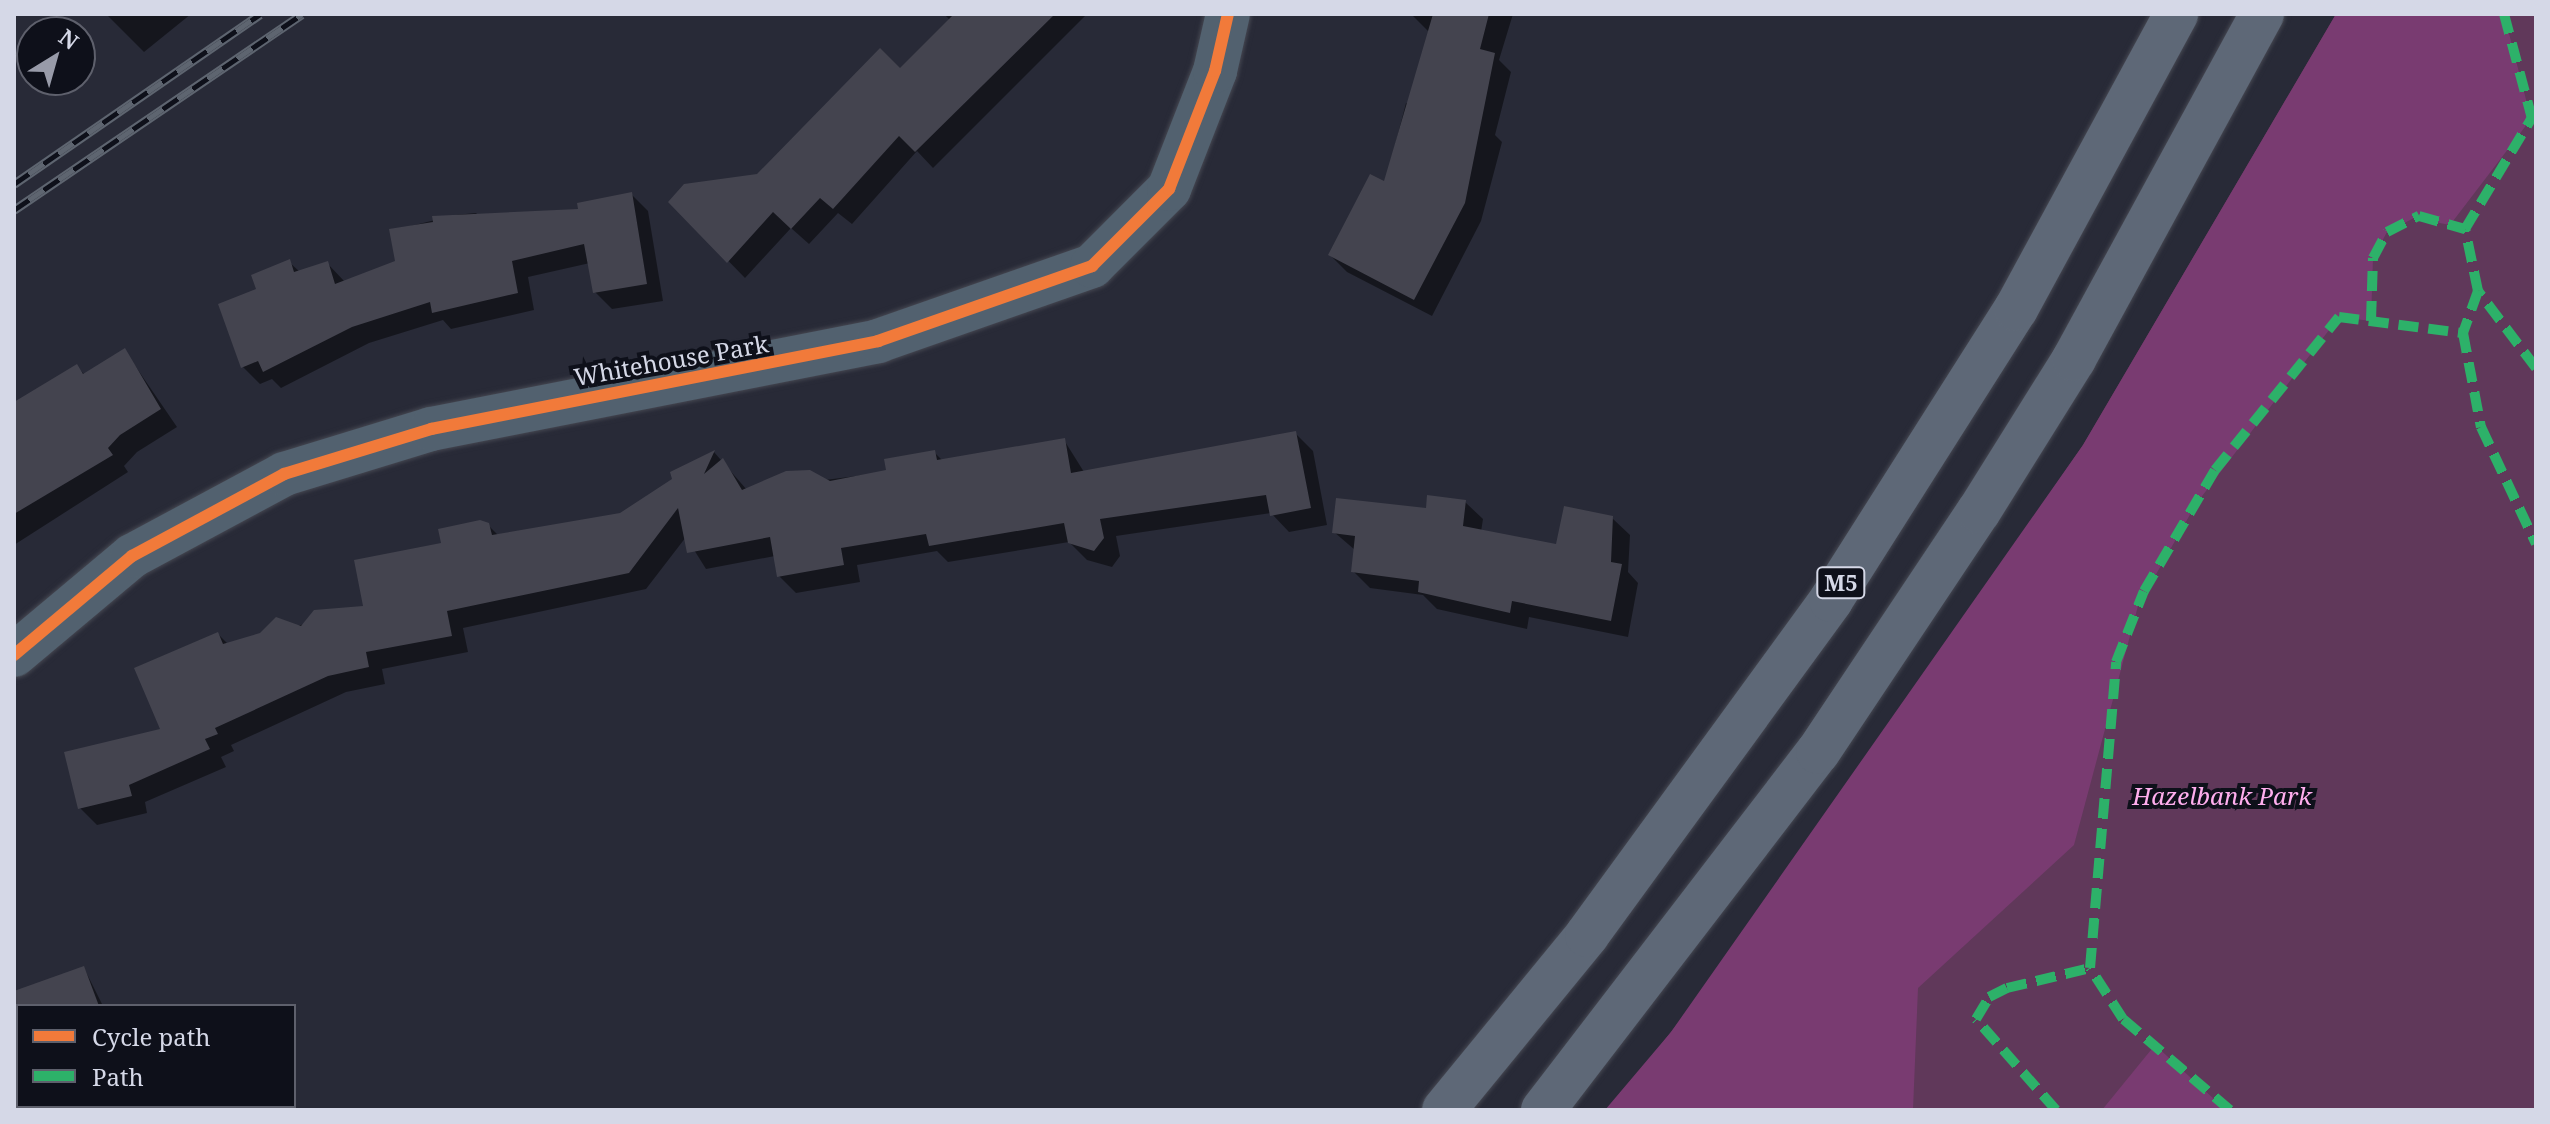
<!DOCTYPE html>
<style>
body{margin:0}
#map{position:relative;width:2550px;height:1124px;overflow:hidden;background:#282a37;font-family:"Noto Serif",serif}
div>[style]{position:absolute}
.green>*{inset:0;background:#60385a}
.forest>*{inset:0;background:#793b71}
.shadow>*{inset:0;background:#0007}
.building>*{inset:0;background:#44444f}
.roads{filter:drop-shadow(0 0 2px #454751) drop-shadow(0 0 2px #454751)}
.minor>*{height:44px;margin:-22px;padding:0 22px;transform-origin:22px;border-radius:22px;background:#52616f}
.highway>*{height:44px;margin:-22px;padding:0 22px;transform-origin:22px;border-radius:22px;background:#5e6877}
.rail>*{height:9px;margin-top:-4.5px;transform-origin:0;background:repeating-linear-gradient(90deg,#0e101a 0 18px,#5e6570 0 36px);box-sizing:border-box;border-block:2px solid #5e6570}
.quiet>*{height:10px;margin-top:-5px;transform-origin:0;background:repeating-linear-gradient(90deg,#2db169 0 20px,transparent 0 30px)}
.cycleway>*{height:12px;margin:-6px;padding:0 6px;transform-origin:6px;border-radius:6px;background:#f17a3a}
span{translate:-50% -50%;white-space:nowrap;text-align:center;line-height:1.15;-webkit-text-stroke:8px #0e101a;paint-order:stroke}
.shield-label span{padding:2px 6px;background:#0e101a;border:2px solid;border-radius:6px;-webkit-text-stroke-width:0}
.shield-label{font-size:22px;color:#d5d8e7;font-weight:700}
.street-label{font-size:24px;color:#d5d8e7}
.park-label{font-size:24px;color:#ffaeee;font-style:italic}
.frame{position:absolute;inset:0;border:16px solid #d5d8e7;pointer-events:none}
.legend{position:absolute;left:16px;top:1004px;width:280px;height:104px;box-sizing:border-box;background:#0e101a;border:2px solid #5e606c;margin:0;padding:10px 14px;list-style:none;font-size:24px;color:#d5d8e7}
.legend li{display:flex;align-items:center;gap:16px;height:40px}
.legend b{width:40px;border:2px solid #5e606c}
.north{position:absolute;left:16px;top:16px;width:80px;height:80px;box-sizing:border-box;background:#0e101a;border:2px solid #5e606c;border-radius:50%;rotate:37deg;font-size:22px;font-weight:700;line-height:32px;text-align:center;color:#d5d8e7}
.north::after{content:'';display:block;margin:auto;width:28px;height:36px;background:#989ba9;clip-path:polygon(50% 0,100% 100%,50% 72%,0 100%)}
</style>
<div id="map">
<div class="green">
<div style="clip-path:polygon(2336px 14px,2536px 14px,2536px 1110px,1610px 1110px,1742px 941px,2083px 445px)"></div>
</div>
<div class="forest">
<div style="clip-path:polygon(2336px 14px,2504px 14px,2531px 119px,2450px 225px,2414px 218px,2387px 232px,2373px 258px,2371px 321px,2339px 317px,2196px 504px,2138px 606px,2074px 845px,1918px 988px,1913px 1110px,1605px 1110px,1671px 1032px,2083px 445px)"></div>
<div style="clip-path:polygon(2155px 1045px,2226px 1110px,2102px 1110px)"></div>
</div>
<div class="shadow">
<div style="clip-path:polygon(106px 14px,191px 14px,144px 52px)"></div>
<div style="clip-path:polygon(944px 14px,1087px 14px,933px 168px,917px 151px,852px 224px,838px 213px,809px 244px,791px 228px,745px 278px,671px 202px,758px 176px,900px 71px,950px 20px)"></div>
<div style="clip-path:polygon(1411px 14px,1513px 14px,1499px 60px,1511px 72px,1495px 135px,1502px 142px,1481px 221px,1432px 316px,1347px 272px,1330px 255px,1385px 184px,1406px 103px,1411px 105px,1430px 33px)"></div>
<div style="clip-path:polygon(631px 194px,648px 211px,663px 301px,612px 309px,595px 292px,590px 263px,528px 277px,534px 310px,451px 329px,443px 320px,369px 343px,281px 388px,272px 379px,260px 384px,243px 367px,259px 290px,289px 262px,300px 272px,327px 263px,345px 282px,398px 263px,391px 231px,455px 215px,476px 213px,483px 220px,581px 211px)"></div>
<div style="clip-path:polygon(125px 351px,177px 427px,137px 452px,124px 466px,128px 472px,14px 545px,14px 416px,77px 367px,85px 375px)"></div>
<div style="clip-path:polygon(1296px 434px,1313px 451px,1327px 525px,1289px 532px,1271px 513px,1116px 536px,1120px 556px,1112px 567px,1087px 560px,1069px 542px,948px 562px,937px 551px,857px 565px,860px 582px,796px 593px,779px 576px,775px 556px,706px 569px,686px 537px,646px 589px,463px 628px,468px 652px,382px 669px,385px 684px,346px 692px,231px 745px,234px 751px,221px 757px,226px 767px,145px 802px,147px 813px,97px 825px,80px 808px,163px 730px,218px 634px,228px 644px,366px 608px,443px 545px,488px 525px,499px 536px,621px 515px,674px 480px,673px 473px,714px 452px,747px 490px,888px 472px,934px 452px,943px 461px,1064px 440px,1084px 472px)"></div>
<div style="clip-path:polygon(1465px 502px,1483px 519px,1481px 532px,1558px 546px,1612px 518px,1630px 535px,1628px 572px,1638px 583px,1628px 637px,1529px 617px,1527px 629px,1437px 609px,1423px 595px,1370px 588px,1353px 571px,1355px 550px,1334px 532px)"></div>
<div style="clip-path:polygon(84px 968px,103px 1006px,43px 1006px)"></div>
</div>
<div class="building">
<div style="clip-path:polygon(954px 14px,1055px 14px,915px 152px,899px 136px,833px 209px,820px 198px,791px 229px,773px 212px,727px 263px,668px 202px,684px 184px,757px 174px,880px 48px,900px 68px)"></div>
<div style="clip-path:polygon(1433px 14px,1489px 14px,1480px 49px,1495px 53px,1465px 203px,1414px 300px,1328px 255px,1370px 174px,1384px 181px)"></div>
<div style="clip-path:polygon(632px 192px,647px 284px,593px 293px,584px 244px,512px 261px,518px 293px,432px 313px,430px 302px,352px 327px,263px 372px,258px 361px,241px 368px,218px 304px,256px 289px,251px 275px,290px 259px,294px 272px,328px 261px,335px 284px,395px 261px,389px 229px,433px 222px,432px 216px,578px 209px,577px 203px)"></div>
<div style="clip-path:polygon(125px 348px,161px 409px,120px 435px,108px 448px,113px 455px,14px 514px,14px 402px,77px 364px,83px 374px)"></div>
<div style="clip-path:polygon(1296px 431px,1311px 508px,1270px 516px,1266px 495px,1100px 519px,1104px 538px,1094px 551px,1068px 543px,1064px 523px,929px 546px,926px 534px,841px 548px,844px 565px,777px 577px,770px 537px,687px 553px,678px 508px,629px 573px,447px 611px,452px 636px,366px 652px,369px 667px,328px 676px,215px 728px,218px 734px,205px 739px,210px 749px,129px 785px,132px 796px,78px 809px,64px 752px,160px 729px,134px 668px,218px 632px,223px 644px,260px 633px,276px 617px,301px 626px,314px 610px,363px 606px,354px 560px,441px 543px,438px 529px,480px 520px,489px 523px,492px 535px,620px 513px,672px 479px,670px 472px,715px 450px,704px 474px,723px 458px,742px 490px,786px 471px,810px 470px,830px 481px,886px 470px,884px 459px,935px 450px,937px 460px,1065px 438px,1071px 473px)"></div>
<div style="clip-path:polygon(1427px 495px,1466px 500px,1463px 526px,1556px 544px,1564px 506px,1613px 516px,1611px 562px,1622px 564px,1611px 621px,1512px 601px,1510px 613px,1418px 592px,1419px 581px,1351px 572px,1355px 536px,1332px 533px,1336px 498px,1426px 508px)"></div>
<div style="clip-path:polygon(84px 966px,99px 1006px,14px 1006px,14px 991px)"></div>
</div>
<div class="roads">
<div class="minor">
<div style="left:14px;top:655px;width:154px;rotate:-40deg"></div>
<div style="left:132px;top:556px;width:173px;rotate:-28.3deg"></div>
<div style="left:284px;top:474px;width:154px;rotate:-17deg"></div>
<div style="left:431px;top:429px;width:456px;rotate:-11.1deg"></div>
<div style="left:878px;top:341px;width:227px;rotate:-19.3deg"></div>
<div style="left:1092px;top:266px;width:109px;rotate:-45deg"></div>
<div style="left:1169px;top:189px;width:127px;rotate:-68.7deg"></div>
<div style="left:1215px;top:71px;width:58px;rotate:-77.2deg"></div>
</div>
<div class="highway">
<div style="left:1444px;top:1110px;width:226px;rotate:-50.7deg"></div>
<div style="left:1587px;top:935px;width:414px;rotate:-53.9deg"></div>
<div style="left:1831px;top:600px;width:345px;rotate:-57.6deg"></div>
<div style="left:2016px;top:309px;width:336px;rotate:-61.5deg"></div>
<div style="left:1543px;top:1110px;width:451px;rotate:-52.5deg"></div>
<div style="left:1818px;top:752px;width:290px;rotate:-56.3deg"></div>
<div style="left:1979px;top:511px;width:179px;rotate:-58deg"></div>
<div style="left:2074px;top:359px;width:393px;rotate:-61.4deg"></div>
</div>
</div>
<div class="rail">
<div style="left:14px;top:184px;width:299px;rotate:-34.6deg"></div>
<div style="left:14px;top:210px;width:348px;rotate:-34.2deg"></div>
</div>
<div class="quiet">
<div style="left:2504px;top:14px;width:112px;rotate:75deg"></div>
<div style="left:2478px;top:291px;width:63px;rotate:-101.8deg"></div>
<div style="left:2465px;top:229px;width:138px;rotate:-59deg"></div>
<div style="left:2371px;top:321px;width:63px;rotate:-88.2deg"></div>
<div style="left:2373px;top:258px;width:30px;rotate:-62deg"></div>
<div style="left:2387px;top:232px;width:36px;rotate:-27deg"></div>
<div style="left:2419px;top:216px;width:48px;rotate:15.8deg"></div>
<div style="left:2536px;top:368px;width:96px;rotate:-127deg"></div>
<div style="left:2478px;top:291px;width:45px;rotate:109.7deg"></div>
<div style="left:2463px;top:333px;width:96px;rotate:79.2deg"></div>
<div style="left:2481px;top:427px;width:129px;rotate:64.8deg"></div>
<div style="left:2056px;top:1110px;width:121px;rotate:-131.3deg"></div>
<div style="left:1976px;top:1019px;width:26px;rotate:-59deg"></div>
<div style="left:1989px;top:997px;width:20px;rotate:-27deg"></div>
<div style="left:2007px;top:988px;width:85px;rotate:-13.5deg"></div>
<div style="left:2230px;top:1110px;width:140px;rotate:-139.6deg"></div>
<div style="left:2123px;top:1019px;width:61px;rotate:-122.9deg"></div>
<div style="left:2090px;top:968px;width:307px;rotate:-85.1deg"></div>
<div style="left:2116px;top:662px;width:76px;rotate:-68.5deg"></div>
<div style="left:2144px;top:591px;width:140px;rotate:-59.6deg"></div>
<div style="left:2215px;top:470px;width:197px;rotate:-51deg"></div>
<div style="left:2339px;top:317px;width:125px;rotate:7.4deg"></div>
</div>
<div class="cycleway">
<div style="left:14px;top:655px;width:154px;rotate:-40deg"></div>
<div style="left:132px;top:556px;width:173px;rotate:-28.3deg"></div>
<div style="left:284px;top:474px;width:154px;rotate:-17deg"></div>
<div style="left:431px;top:429px;width:456px;rotate:-11.1deg"></div>
<div style="left:878px;top:341px;width:227px;rotate:-19.3deg"></div>
<div style="left:1092px;top:266px;width:109px;rotate:-45deg"></div>
<div style="left:1169px;top:189px;width:127px;rotate:-68.7deg"></div>
<div style="left:1215px;top:71px;width:58px;rotate:-77.2deg"></div>
</div>
<div class="shield-label">
<span style="left:1841px;top:583px">M5</span>
</div>
<div class="street-label">
<span style="left:671px;top:360px;rotate:-10deg">Whitehouse Park</span>
</div>
<div class="park-label">
<span style="left:2222px;top:796px">Hazelbank Park</span>
</div>
<div class="frame"></div>
<ul class="legend">
<li><b style="height:10px;background:#f17a3a"></b>Cycle path</li>
<li><b style="height:10px;background:#2db169"></b>Path</li>
</ul>
<div class="north">N</div>
</div>
